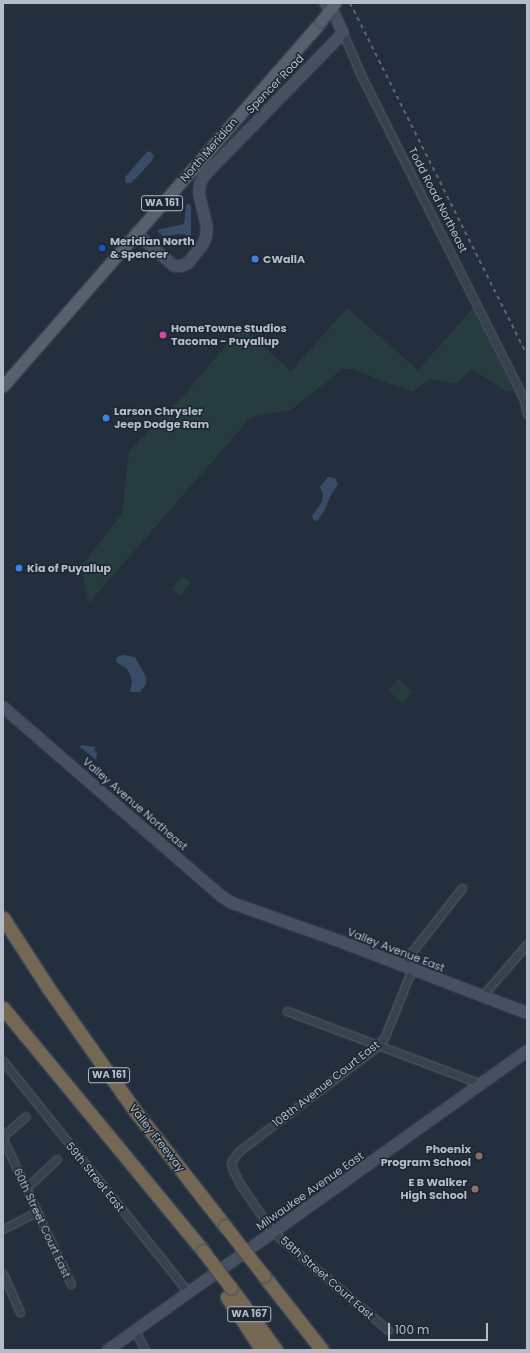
<!DOCTYPE html>
<style>
body{margin:0}
#map{position:relative;width:530px;height:1353px;overflow:hidden;background:#242f3e;font-family:Poppins,sans-serif}
div>[style]{position:absolute}
.green>*{inset:0;background:#263c3f;transform-origin:0 0}
.water>*{inset:0;background:#394c67}
.roads{filter:drop-shadow(0 0 1px #565f6c) drop-shadow(0 0 1px #565f6c)}
.street>*{height:7px;margin:-3.5px;padding:0 3.5px;transform-origin:3.5px;border-radius:3.5px;background:#38414e}
.secondary>*{height:10px;margin:-5px;padding:0 5px;transform-origin:5px;border-radius:5px;background:#465061}
.primary>*{height:11px;margin:-5.5px;padding:0 5.5px;transform-origin:5.5px;border-radius:5.5px;background:#56606e}
.highway>*{height:13px;margin:-6.5px;padding:0 6.5px;transform-origin:6.5px;border-radius:6.5px;background:#746855}
.rail>*{height:2px;margin-top:-1px;transform-origin:0;background:repeating-linear-gradient(90deg,#5a6575 0 4px,transparent 0 8px)}
.bridges{filter:drop-shadow(0 0 1px #414a57) drop-shadow(0 0 1px #414a57)}
.primary-bridge>*{height:11px;margin:-5.5px;padding:0 5.5px;transform-origin:5.5px;border-radius:5.5px;background:#56606e}
.highway-bridge>*{height:13px;margin:-6.5px;padding:0 6.5px;transform-origin:6.5px;border-radius:6.5px;background:#746855}
.dots>*{width:11px;height:11px;translate:-50% -50%;box-sizing:border-box;border:2px solid #1d2633;border-radius:50%}
span{translate:-50% -50%;white-space:nowrap;text-align:center;line-height:1.15;-webkit-text-stroke:3px #1d2633;paint-order:stroke}
.shield-label span{padding:1px 3px;background:#1d2633;border:1px solid;border-radius:3px;-webkit-text-stroke-width:0}
.shield-label{font-size:10px;color:#b4bcc9;font-weight:700}
.street-label{font-size:11px;color:#b4bcc9}
.poi-label{font-size:11px;color:#b4bcc9;font-weight:700}
.left{translate:0 -50%;text-align:left}
.right{translate:-100% -50%;text-align:right}
.frame{position:absolute;inset:0;border:4px solid #b4bcc9;pointer-events:none}
.scale{position:absolute;left:388px;top:1323px;width:100px;height:18px;box-sizing:border-box;border:2px solid #b4bcc9;border-top:0;padding-left:5px;font-size:12px;line-height:14px;white-space:nowrap;color:#b4bcc9;-webkit-text-stroke:3px #1d2633;paint-order:stroke}
</style>
<div id="map">
<div class="green">
<div style="clip-path:polygon(347px 308px,418px 370px,473px 308px,514px 391px,506px 391px,472px 369px,456px 384px,430px 379px,413px 392px,352px 369px,342px 369px,291px 410px,251px 417px,89px 603px,81px 566px,122px 514px,129px 451px,185px 394px,241px 327px,291px 371px)"></div>
<div style="left:182px;top:576px;width:11px;height:17px;rotate:38deg"></div>
<div style="left:398px;top:679px;width:20px;height:15px;rotate:41deg"></div>
</div>
<div class="water">
<div style="clip-path:polygon(150px 151px,154px 156px,151px 162px,131px 183px,126px 183px,125px 177px,146px 153px)"></div>
<div style="clip-path:polygon(189px 203px,191px 207px,191px 239px,188px 243px,170px 245px,170px 241px,185px 240px,187px 236px,184px 234px,162px 236px,157px 230px,184px 224px,186px 205px)"></div>
<div style="clip-path:polygon(328px 477px,335px 478px,338px 484px,331px 495px,324px 511px,318px 520px,314px 521px,312px 516px,322px 502px,323px 494px,320px 487px)"></div>
<div style="clip-path:polygon(123px 655px,135px 657px,146px 677px,146px 684px,140px 692px,130px 692px,132px 681px,130px 674px,126px 668px,116px 662px,117px 657px)"></div>
<div style="clip-path:polygon(82px 745px,96px 747px,94px 749px,97px 753px,96px 760px,80px 747px)"></div>
</div>
<div class="roads">
<div class="street">
<div style="left:343px;top:33px;width:46px;rotate:66.8deg"></div>
<div style="left:361px;top:75px;width:347px;rotate:63.3deg"></div>
<div style="left:517px;top:385px;width:17px;rotate:65deg"></div>
<div style="left:524px;top:400px;width:14px;rotate:78deg"></div>
<div style="left:405px;top:966px;width:13px;rotate:-67deg"></div>
<div style="left:410px;top:954px;width:84px;rotate:-51.8deg"></div>
<div style="left:482px;top:996px;width:69px;rotate:-49.1deg"></div>
<div style="left:287px;top:1011px;width:207px;rotate:20.6deg"></div>
<div style="left:3px;top:1061px;width:296px;rotate:51.3deg"></div>
<div style="left:3px;top:1136px;width:30px;rotate:-41deg"></div>
<div style="left:3px;top:1139px;width:160px;rotate:64.9deg"></div>
<div style="left:26px;top:1188px;width:42px;rotate:-43.1deg"></div>
<div style="left:3px;top:1229px;width:38px;rotate:-27deg"></div>
<div style="left:3px;top:1274px;width:42px;rotate:65.9deg"></div>
<div style="left:388px;top:1330px;width:151px;rotate:-139.6deg"></div>
<div style="left:273px;top:1232px;width:58px;rotate:-124.5deg"></div>
<div style="left:240px;top:1184px;width:16px;rotate:-117deg"></div>
<div style="left:233px;top:1170px;width:7px;rotate:-106deg"></div>
<div style="left:231px;top:1163px;width:4px;rotate:-63deg"></div>
<div style="left:233px;top:1159px;width:10px;rotate:-53deg"></div>
<div style="left:239px;top:1151px;width:176px;rotate:-37.1deg"></div>
<div style="left:379px;top:1045px;width:11px;rotate:-56deg"></div>
<div style="left:385px;top:1036px;width:72px;rotate:-68.1deg"></div>
<div style="left:135px;top:1331px;width:21px;rotate:62deg"></div>
</div>
<div class="secondary">
<div style="left:136px;top:233px;width:50px;rotate:41deg"></div>
<div style="left:174px;top:266px;width:8px"></div>
<div style="left:182px;top:266px;width:7px;rotate:-27deg"></div>
<div style="left:188px;top:263px;width:22px;rotate:-51deg"></div>
<div style="left:202px;top:246px;width:10px;rotate:-66deg"></div>
<div style="left:206px;top:237px;width:9px;rotate:-84deg"></div>
<div style="left:207px;top:228px;width:36px;rotate:-103deg"></div>
<div style="left:199px;top:193px;width:9px;rotate:-84deg"></div>
<div style="left:200px;top:184px;width:9px;rotate:-63deg"></div>
<div style="left:204px;top:176px;width:199px;rotate:-45.8deg"></div>
<div style="left:343px;top:33px;width:21px;rotate:-115deg"></div>
<div style="left:334px;top:14px;width:14px;rotate:-129deg"></div>
<div style="left:3px;top:707px;width:289px;rotate:40.9deg"></div>
<div style="left:221px;top:896px;width:13px;rotate:32deg"></div>
<div style="left:232px;top:903px;width:117px;rotate:19.5deg"></div>
<div style="left:342px;top:942px;width:198px;rotate:21deg"></div>
<div style="left:108px;top:1350px;width:515px;rotate:-35.51deg"></div>
</div>
<div class="primary">
<div style="left:3px;top:386px;width:484px;rotate:-48.9deg"></div>
</div>
<div class="highway">
<div style="left:3px;top:918px;width:85px;rotate:57.1deg"></div>
<div style="left:49px;top:989px;width:149px;rotate:54.8deg"></div>
<div style="left:135px;top:1111px;width:146px;rotate:52deg"></div>
<div style="left:3px;top:1008px;width:315px;rotate:50.5deg"></div>
<div style="left:264px;top:1276px;width:94px;rotate:51.9deg"></div>
<div style="left:231px;top:1288px;width:77px;rotate:54deg"></div>
<div style="left:227px;top:1297px;width:64px;rotate:56.6deg"></div>
</div>
</div>
<div class="rail">
<div style="left:350px;top:3px;width:394px;rotate:63.3deg"></div>
</div>
<div class="bridges">
<div class="primary-bridge">
<div style="left:321px;top:21px;width:23px;rotate:-52deg"></div>
</div>
<div class="highway-bridge">
<div style="left:225px;top:1226px;width:63px;rotate:52deg"></div>
<div style="left:203px;top:1251px;width:46px;rotate:52.9deg"></div>
</div>
</div>
<div class="dots">
<div style="left:102px;top:248px;background:#1a4fb4"></div>
<div style="left:255px;top:259px;background:#3f7fe0"></div>
<div style="left:163px;top:335px;background:#d1479c"></div>
<div style="left:106px;top:418px;background:#3f7fe0"></div>
<div style="left:19px;top:568px;background:#3f7fe0"></div>
<div style="left:479px;top:1156px;background:#8d6e63"></div>
<div style="left:475px;top:1189px;background:#8d6e63"></div>
</div>
<div class="shield-label">
<span style="left:162px;top:203px">WA 161</span>
<span style="left:109px;top:1075px">WA 161</span>
<span style="left:249px;top:1314px">WA 167</span>
</div>
<div class="street-label">
<span style="left:275px;top:84px;rotate:-46deg">Spencer Road</span>
<span style="left:209px;top:150px;rotate:-49deg">North Meridian</span>
<span style="left:438px;top:200px;rotate:63deg">Todd Road Northeast</span>
<span style="left:135px;top:804px;rotate:41deg">Valley Avenue Northeast</span>
<span style="left:396px;top:950px;rotate:21deg">Valley Avenue East</span>
<span style="left:326px;top:1084px;rotate:-38deg">108th Avenue Court East</span>
<span style="left:157px;top:1138px;rotate:52deg">Valley Freeway</span>
<span style="left:95px;top:1177px;rotate:51deg">59th Street East</span>
<span style="left:310px;top:1191px;rotate:-35deg">Milwaukee Avenue East</span>
<span style="left:42px;top:1223px;rotate:65deg">60th Street Court East</span>
<span style="left:327px;top:1278px;rotate:41deg">58th Street Court East</span>
</div>
<div class="poi-label">
<span class="left" style="left:110px;top:248px">Meridian North<br>&amp; Spencer</span>
<span class="left" style="left:263px;top:259px">CWallA</span>
<span class="left" style="left:171px;top:335px">HomeTowne Studios<br>Tacoma - Puyallup</span>
<span class="left" style="left:114px;top:418px">Larson Chrysler<br>Jeep Dodge Ram</span>
<span class="left" style="left:27px;top:568px">Kia of Puyallup</span>
<span class="right" style="left:471px;top:1156px">Phoenix<br>Program School</span>
<span class="right" style="left:467px;top:1189px">E B Walker<br>High School</span>
</div>
<div class="frame"></div>
<div class="scale">100 m</div>
</div>
